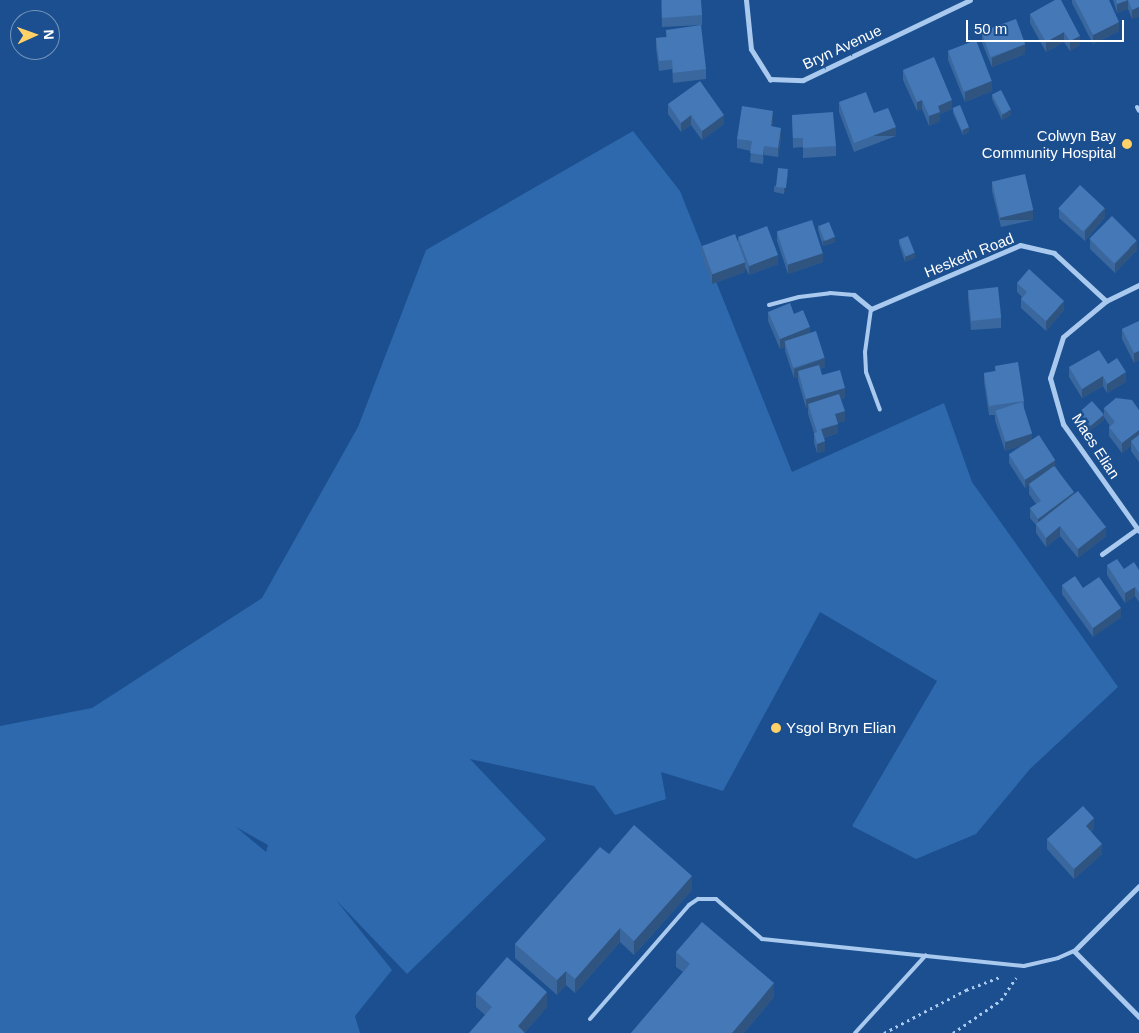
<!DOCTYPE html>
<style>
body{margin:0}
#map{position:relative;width:1139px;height:1033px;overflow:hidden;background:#1b4f8f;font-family:Helvetica,sans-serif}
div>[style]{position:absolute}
.green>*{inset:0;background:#2e69ad}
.path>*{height:3px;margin-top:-1.5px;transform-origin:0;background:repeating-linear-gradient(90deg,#a9c9ee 0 2.5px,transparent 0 6.5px)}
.service>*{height:4px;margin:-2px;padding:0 2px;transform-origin:2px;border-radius:2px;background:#a9c9ee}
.minor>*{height:5px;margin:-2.5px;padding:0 2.5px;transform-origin:2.5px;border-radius:2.5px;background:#a9c9ee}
.wall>*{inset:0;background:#3a679d}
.shaded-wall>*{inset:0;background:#305480;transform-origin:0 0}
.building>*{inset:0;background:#4478b7;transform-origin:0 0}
.dots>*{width:14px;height:14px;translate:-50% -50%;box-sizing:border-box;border:2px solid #1b4f8f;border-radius:50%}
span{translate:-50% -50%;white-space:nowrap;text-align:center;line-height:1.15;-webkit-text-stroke:5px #1b4f8f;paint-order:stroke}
.street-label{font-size:15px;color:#fff}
.poi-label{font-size:15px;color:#fff}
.right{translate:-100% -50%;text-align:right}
.left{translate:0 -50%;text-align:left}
.north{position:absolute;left:10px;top:10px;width:50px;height:50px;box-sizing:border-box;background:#1b4f8f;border:1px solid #7695bc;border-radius:50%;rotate:88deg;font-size:14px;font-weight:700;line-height:20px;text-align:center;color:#fff}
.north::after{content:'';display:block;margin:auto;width:18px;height:22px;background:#ffd166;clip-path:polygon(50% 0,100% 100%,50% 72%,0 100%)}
.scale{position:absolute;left:966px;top:20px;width:158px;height:22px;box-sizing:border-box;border:2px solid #fff;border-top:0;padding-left:6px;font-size:15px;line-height:18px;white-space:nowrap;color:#fff;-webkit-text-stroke:4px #1b4f8f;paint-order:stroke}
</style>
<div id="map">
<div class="green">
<div style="clip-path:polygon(evenodd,633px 131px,680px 191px,792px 472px,944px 403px,972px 482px,1118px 687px,1030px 769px,976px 834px,916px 859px,852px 826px,937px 681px,820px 612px,723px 791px,661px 772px,666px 799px,615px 815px,594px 786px,470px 759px,546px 839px,407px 974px,336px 900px,392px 970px,355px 1016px,360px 1033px,0 1033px,0 726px,92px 708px,262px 598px,358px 427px,426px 250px,633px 131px,236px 827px,268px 845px,266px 852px,236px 827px)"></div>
</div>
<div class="path">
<div style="left:884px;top:1033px;width:93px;rotate:-27.7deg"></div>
<div style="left:966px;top:990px;width:36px;rotate:-21deg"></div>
<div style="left:953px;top:1033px;width:58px;rotate:-34.5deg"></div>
<div style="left:1001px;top:1000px;width:27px;rotate:-56deg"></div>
</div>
<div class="service">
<div style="left:1137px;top:107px;width:4px;rotate:63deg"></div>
<div style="left:769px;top:305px;width:31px;rotate:-15deg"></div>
<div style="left:799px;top:297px;width:31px;rotate:-7deg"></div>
<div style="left:830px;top:293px;width:24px;rotate:5deg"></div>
<div style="left:871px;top:309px;width:43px;rotate:97.9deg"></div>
<div style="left:865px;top:352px;width:20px;rotate:87deg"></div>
<div style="left:866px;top:372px;width:40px;rotate:69.8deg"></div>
<div style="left:590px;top:1019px;width:151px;rotate:-49deg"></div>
<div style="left:689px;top:905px;width:11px;rotate:-34deg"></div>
<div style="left:698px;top:899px;width:18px"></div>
<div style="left:716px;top:899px;width:61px;rotate:41deg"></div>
<div style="left:762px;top:939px;width:263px;rotate:5.9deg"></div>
<div style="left:1024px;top:966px;width:35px;rotate:-13deg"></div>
<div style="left:1058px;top:958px;width:17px;rotate:-24deg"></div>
<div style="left:855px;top:1033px;width:105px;rotate:-47.7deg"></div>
</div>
<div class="minor">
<div style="left:746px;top:0;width:49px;rotate:84.2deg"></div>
<div style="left:751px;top:49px;width:36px;rotate:58deg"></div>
<div style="left:770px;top:79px;width:33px;rotate:2deg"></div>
<div style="left:803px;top:80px;width:185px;rotate:-25.6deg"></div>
<div style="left:854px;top:295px;width:22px;rotate:39deg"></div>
<div style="left:871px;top:309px;width:162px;rotate:-23.2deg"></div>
<div style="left:1020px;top:245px;width:35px;rotate:13deg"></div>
<div style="left:1054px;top:253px;width:71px;rotate:42.7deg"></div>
<div style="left:1106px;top:301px;width:37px;rotate:-26deg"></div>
<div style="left:1106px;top:301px;width:56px;rotate:140.1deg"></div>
<div style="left:1063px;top:337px;width:43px;rotate:107.6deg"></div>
<div style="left:1050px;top:378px;width:48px;rotate:74.2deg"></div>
<div style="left:1063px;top:424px;width:131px;rotate:54.6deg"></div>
<div style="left:1102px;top:554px;width:43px;rotate:-35.5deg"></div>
<div style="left:1139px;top:886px;width:92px;rotate:135deg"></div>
<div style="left:1074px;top:951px;width:93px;rotate:45.4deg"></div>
</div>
<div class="wall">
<div style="clip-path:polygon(661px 0,702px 15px,702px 25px,662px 27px)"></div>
<div style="clip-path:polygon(1055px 0,1080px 45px,1070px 51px,1064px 42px,1046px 52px,1030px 23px,1030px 14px)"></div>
<div style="clip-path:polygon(1072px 0,1109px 0,1119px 31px,1093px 44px,1072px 3px)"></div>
<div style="clip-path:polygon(1113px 0,1139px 0,1132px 19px,1128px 9px,1117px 13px)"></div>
<div style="clip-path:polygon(666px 30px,706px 69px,706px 79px,673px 83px,672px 69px,659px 71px,656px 48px,656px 38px,666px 37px)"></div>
<div style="clip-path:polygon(982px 33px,1025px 54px,992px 67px,982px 43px)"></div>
<div style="clip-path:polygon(948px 50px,992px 91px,965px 102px,948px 60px)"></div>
<div style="clip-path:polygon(903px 70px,952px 109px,940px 114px,940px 121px,929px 126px,922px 109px,917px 111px,903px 80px)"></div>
<div style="clip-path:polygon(992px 94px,1011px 115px,1002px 120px,992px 99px)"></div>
<div style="clip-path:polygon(839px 102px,874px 113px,896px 136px,854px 152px,839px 112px)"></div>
<div style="clip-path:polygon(668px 104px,724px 124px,702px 140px,691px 125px,681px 132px,668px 114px)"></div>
<div style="clip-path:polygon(953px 108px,969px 132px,963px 135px,953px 113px)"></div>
<div style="clip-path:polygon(792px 115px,836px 146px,836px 156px,803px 158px,803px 147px,793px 148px)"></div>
<div style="clip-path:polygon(773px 121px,772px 126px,781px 138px,778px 157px,764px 155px,763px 164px,750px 162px,751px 151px,737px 148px,737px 139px)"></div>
<div style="clip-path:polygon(788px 174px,784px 194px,774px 192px,774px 187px)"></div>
<div style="clip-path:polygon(992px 181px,1033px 220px,1001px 227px,992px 191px)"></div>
<div style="clip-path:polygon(1059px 209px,1105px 217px,1085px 241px,1059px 218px)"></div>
<div style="clip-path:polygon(818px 225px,835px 242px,823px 246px,818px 230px)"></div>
<div style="clip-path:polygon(777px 232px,823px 262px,788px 274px,777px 241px)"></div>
<div style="clip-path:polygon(738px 238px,778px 264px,749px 275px,745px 267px,745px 272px,712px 284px,702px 256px,702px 246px,738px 241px)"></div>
<div style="clip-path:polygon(1090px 239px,1137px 250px,1115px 273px,1090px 249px)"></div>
<div style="clip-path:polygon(899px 240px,915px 258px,905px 262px,899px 244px)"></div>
<div style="clip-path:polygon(1017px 283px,1064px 310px,1046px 331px,1021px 308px,1021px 299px,1022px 297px,1017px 292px)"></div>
<div style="clip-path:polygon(968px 290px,1001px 318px,1001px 328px,971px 330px,968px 299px)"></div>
<div style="clip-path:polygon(768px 312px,794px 314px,810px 333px,825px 367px,820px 369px,822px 375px,845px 398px,840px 399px,845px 421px,838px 423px,838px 433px,824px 438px,825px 451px,817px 453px,814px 443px,814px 433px,808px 414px,808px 408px,806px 408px,798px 380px,798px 377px,794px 378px,785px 351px,785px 347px,780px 349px,768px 321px)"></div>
<div style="clip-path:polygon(1139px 321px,1139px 360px,1134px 363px,1122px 339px,1122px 329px)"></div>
<div style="clip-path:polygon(1108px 364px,1126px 382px,1107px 393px,1103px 386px,1082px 398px,1069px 377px,1069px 367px)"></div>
<div style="clip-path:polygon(995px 366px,1024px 401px,1024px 408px,1032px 440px,1055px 466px,1074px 494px,1106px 536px,1078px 558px,1060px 536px,1046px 547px,1036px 533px,1036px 525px,1030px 518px,1030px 508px,1036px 504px,1029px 494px,1029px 485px,1025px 488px,1009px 463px,1009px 454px,1022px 445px,1005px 451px,995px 420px,995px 415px,989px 415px,984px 382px,984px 373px,995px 371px)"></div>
<div style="clip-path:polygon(1104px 408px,1139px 410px,1139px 462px,1131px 451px,1131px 446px,1122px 453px,1109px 436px,1109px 427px,1110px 426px,1104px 417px,1104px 420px,1090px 431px,1079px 417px,1079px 412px,1104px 415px)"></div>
<div style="clip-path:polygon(1107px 565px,1124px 569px,1139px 570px,1139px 602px,1135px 596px,1125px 603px,1107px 575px)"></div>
<div style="clip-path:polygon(1062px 585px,1083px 588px,1121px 617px,1093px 637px,1062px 594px)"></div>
<div style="clip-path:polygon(1094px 828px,1091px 831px,1102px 854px,1074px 879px,1047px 849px,1047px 839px)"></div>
<div style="clip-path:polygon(609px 854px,692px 890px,634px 955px,620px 942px,575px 993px,566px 985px,557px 995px,515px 958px,515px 944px)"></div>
<div style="clip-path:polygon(676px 952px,774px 997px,744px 1033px,631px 1033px,683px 972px,676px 967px)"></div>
<div style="clip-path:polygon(476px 993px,547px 1007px,525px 1032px,485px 1015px,476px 1007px)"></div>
</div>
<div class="shaded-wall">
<div style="clip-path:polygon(1128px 0,1128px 9px,1117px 13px,1117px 4px)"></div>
<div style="clip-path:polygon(1139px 7px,1139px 17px,1132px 19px,1132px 10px)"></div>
<div style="clip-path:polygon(1119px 22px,1119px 31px,1093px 44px,1093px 35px)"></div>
<div style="clip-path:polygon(1064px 32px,1064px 42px,1046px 52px,1046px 42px)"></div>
<div style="clip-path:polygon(1080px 36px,1080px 45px,1070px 51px,1070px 41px)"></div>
<div style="clip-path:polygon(1025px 44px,1025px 54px,992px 67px,992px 58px)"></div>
<div style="clip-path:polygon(992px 81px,992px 91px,965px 102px,965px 92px)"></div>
<div style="clip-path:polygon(922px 100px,922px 109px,917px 111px,917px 102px)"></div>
<div style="clip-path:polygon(952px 100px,952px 109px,940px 114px,940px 121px,929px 126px,929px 116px,938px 106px)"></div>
<div style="clip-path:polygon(1011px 110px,1011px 115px,1002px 120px,1002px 115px)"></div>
<div style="clip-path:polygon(773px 111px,773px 121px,771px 136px,771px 126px)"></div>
<div style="clip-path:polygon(691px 115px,691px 125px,681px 132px,681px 123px)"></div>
<div style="clip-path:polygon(724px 115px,724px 124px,702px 140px,702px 131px)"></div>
<div style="left:896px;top:127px;width:9px;height:45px;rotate:90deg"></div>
<div style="clip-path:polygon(969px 127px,969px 132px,963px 135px,963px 130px)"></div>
<div style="clip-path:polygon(781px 128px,781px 138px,778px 157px,778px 148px)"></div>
<div style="clip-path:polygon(764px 146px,764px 155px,763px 164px,763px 155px)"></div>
<div style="clip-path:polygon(788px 169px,788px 174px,784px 194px,784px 189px)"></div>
<div style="clip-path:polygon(1105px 208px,1105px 217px,1085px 241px,1085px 231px)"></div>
<div style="left:1033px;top:210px;width:10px;height:33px;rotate:90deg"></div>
<div style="clip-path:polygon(835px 237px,835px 242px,823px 246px,823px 241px)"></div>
<div style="clip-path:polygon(1137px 241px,1137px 250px,1115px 273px,1115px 264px)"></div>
<div style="clip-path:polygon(823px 253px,823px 262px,788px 274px,788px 264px)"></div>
<div style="clip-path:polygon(915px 253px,915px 258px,905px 262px,905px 257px)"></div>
<div style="clip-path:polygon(778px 255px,778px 264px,749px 275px,749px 266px)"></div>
<div style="clip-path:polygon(745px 262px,745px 272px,712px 284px,712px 274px)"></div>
<div style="clip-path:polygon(1064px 301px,1064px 310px,1046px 331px,1046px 321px)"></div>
<div style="clip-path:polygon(810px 327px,810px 337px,785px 342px,785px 347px,780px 349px,780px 339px)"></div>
<div style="clip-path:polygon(1139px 351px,1139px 360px,1134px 363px,1134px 353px)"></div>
<div style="clip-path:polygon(825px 358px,825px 367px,800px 376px,798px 371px,798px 377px,794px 378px,794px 369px)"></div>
<div style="clip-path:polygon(1126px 372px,1126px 382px,1107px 393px,1107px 384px)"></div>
<div style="clip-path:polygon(1103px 376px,1103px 386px,1082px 398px,1082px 389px)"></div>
<div style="clip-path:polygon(845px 388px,845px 398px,809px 408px,808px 404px,808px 408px,806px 408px,806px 399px)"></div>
<div style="clip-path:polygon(845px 411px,845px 421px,835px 424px,835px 414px)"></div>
<div style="clip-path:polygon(1104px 415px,1104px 420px,1090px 431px,1090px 426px)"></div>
<div style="clip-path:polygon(838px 424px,838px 433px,821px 439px,821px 429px)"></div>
<div style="clip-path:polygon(1139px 430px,1139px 440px,1131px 441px,1131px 446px,1122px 453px,1122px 443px)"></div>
<div style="clip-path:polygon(1032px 433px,1032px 442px,1005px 451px,1005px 441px)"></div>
<div style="clip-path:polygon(825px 441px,825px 451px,817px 453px,817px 444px)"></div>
<div style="clip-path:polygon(1055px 460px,1055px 469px,1025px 488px,1025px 478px)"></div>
<div style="clip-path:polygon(1074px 492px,1074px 502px,1038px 528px,1038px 519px)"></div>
<div style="clip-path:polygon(1060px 526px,1060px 536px,1046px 547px,1046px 538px)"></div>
<div style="clip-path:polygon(1106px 527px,1106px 536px,1078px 558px,1078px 549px)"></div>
<div style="clip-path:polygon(1135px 587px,1135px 596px,1125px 603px,1125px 593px)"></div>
<div style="clip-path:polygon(1121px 608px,1121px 617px,1093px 637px,1093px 628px)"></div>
<div style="clip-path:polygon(1094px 818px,1094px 828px,1086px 835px,1086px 826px)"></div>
<div style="clip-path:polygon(1102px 844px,1102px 854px,1074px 879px,1074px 869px)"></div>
<div style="clip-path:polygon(692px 876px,692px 890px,634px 955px,634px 941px)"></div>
<div style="clip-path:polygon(620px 928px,620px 942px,575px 993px,575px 979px)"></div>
<div style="clip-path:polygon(566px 971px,566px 985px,557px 995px,557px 980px)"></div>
<div style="clip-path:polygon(774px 983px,774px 997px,744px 1033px,732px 1033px)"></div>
<div style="clip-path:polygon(547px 992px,547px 1007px,524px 1033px,518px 1026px)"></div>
</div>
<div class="building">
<div style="clip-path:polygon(662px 0,701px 0,702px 15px,662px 18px)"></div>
<div style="clip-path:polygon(1055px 0,1061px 0,1080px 36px,1070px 41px,1064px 32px,1046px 42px,1030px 14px)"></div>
<div style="clip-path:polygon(1075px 0,1109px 0,1119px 22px,1093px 35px)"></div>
<div style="clip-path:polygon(1116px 0,1128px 0,1117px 4px)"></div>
<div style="clip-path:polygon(1128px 0,1139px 0,1139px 7px,1132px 10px)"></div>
<div style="left:1016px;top:19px;width:27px;height:37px;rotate:70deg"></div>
<div style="clip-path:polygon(701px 25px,706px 69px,673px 73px,672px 60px,659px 61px,656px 38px,667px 37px,666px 30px)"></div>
<div style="left:976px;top:40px;width:44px;height:30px;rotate:69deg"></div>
<div style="clip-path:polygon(934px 57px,952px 100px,938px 106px,940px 112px,929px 116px,922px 100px,917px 102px,903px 70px)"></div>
<div style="clip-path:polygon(700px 81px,724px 115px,702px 131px,691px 115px,681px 123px,668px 104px)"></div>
<div style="left:1001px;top:90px;width:22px;height:10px;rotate:63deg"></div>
<div style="clip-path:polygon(866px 92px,874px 113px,888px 108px,896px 127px,854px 143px,839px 102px)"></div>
<div style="left:960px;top:105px;width:24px;height:8px;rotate:68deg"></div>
<div style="clip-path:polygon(742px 106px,773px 111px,771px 126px,781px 128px,778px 148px,764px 146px,763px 155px,750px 153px,752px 141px,737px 139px)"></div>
<div style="clip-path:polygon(833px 112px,836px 146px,803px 148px,803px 138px,793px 138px,792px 115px)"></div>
<div style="left:778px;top:168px;width:10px;height:19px;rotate:6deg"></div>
<div style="left:1025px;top:174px;width:37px;height:34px;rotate:77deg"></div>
<div style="left:1080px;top:185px;width:34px;height:32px;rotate:43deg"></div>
<div style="left:1112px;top:216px;width:35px;height:32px;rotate:45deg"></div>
<div style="left:812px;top:220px;width:35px;height:37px;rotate:72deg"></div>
<div style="left:829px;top:222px;width:16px;height:11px;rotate:68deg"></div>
<div style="left:767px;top:226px;width:31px;height:31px;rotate:69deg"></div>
<div style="left:735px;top:234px;width:30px;height:35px;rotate:70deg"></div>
<div style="left:908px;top:236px;width:18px;height:10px;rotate:68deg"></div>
<div style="clip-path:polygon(1029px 269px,1064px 301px,1046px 321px,1021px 299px,1027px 292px,1017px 283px)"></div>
<div style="left:998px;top:287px;width:31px;height:30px;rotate:84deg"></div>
<div style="clip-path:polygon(790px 303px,794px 314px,803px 310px,810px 327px,780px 339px,768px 312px)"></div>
<div style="clip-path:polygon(1139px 321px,1139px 351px,1134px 353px,1122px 329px)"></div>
<div style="left:816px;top:331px;width:28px;height:33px;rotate:72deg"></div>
<div style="clip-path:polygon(1099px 350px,1108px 364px,1117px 358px,1126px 372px,1107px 384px,1103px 376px,1082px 389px,1069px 367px)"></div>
<div style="clip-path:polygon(1018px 362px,1024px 401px,989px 406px,984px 373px,996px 371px,995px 366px)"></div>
<div style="clip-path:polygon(819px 365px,822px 375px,840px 370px,845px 388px,806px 399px,798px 371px)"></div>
<div style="clip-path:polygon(839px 394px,845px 411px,835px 414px,838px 424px,821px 429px,825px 441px,817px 444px,814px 433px,817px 432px,808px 404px)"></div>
<div style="clip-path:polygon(1116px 398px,1132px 400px,1139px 410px,1139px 430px,1122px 443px,1109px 427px,1115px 422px,1104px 408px)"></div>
<div style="left:1092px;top:401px;width:18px;height:17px;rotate:49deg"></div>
<div style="left:1022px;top:402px;width:33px;height:28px;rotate:72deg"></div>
<div style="left:1039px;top:435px;width:30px;height:36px;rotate:57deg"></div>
<div style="clip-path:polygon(1139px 435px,1139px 453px,1131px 441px)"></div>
<div style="clip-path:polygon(1054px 466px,1074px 492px,1038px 519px,1030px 508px,1041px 501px,1029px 484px)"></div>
<div style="clip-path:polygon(1078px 491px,1106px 527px,1078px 549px,1060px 526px,1046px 538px,1036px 524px)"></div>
<div style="clip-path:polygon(1117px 559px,1124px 569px,1134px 562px,1139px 570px,1139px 593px,1135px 587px,1125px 593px,1107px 565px)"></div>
<div style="clip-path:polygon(1075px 576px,1083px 588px,1099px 577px,1121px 608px,1093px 628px,1062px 585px)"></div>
<div style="clip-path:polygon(1083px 806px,1094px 818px,1086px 826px,1102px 844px,1074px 869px,1047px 839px)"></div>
<div style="clip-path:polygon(634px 825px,692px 876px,634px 941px,620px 928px,575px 979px,566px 971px,557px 980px,515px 944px,600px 847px,609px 854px)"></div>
<div style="clip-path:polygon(702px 922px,774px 983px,732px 1033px,631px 1033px,690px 964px,676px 952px)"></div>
<div style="clip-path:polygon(507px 957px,547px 992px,518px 1026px,525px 1033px,469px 1033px,492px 1007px,476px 993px)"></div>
</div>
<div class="dots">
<div style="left:1127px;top:144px;background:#ffd166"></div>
<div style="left:776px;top:728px;background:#ffd166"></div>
</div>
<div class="street-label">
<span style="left:842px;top:47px;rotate:-25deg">Bryn Avenue</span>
<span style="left:969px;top:255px;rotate:-22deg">Hesketh Road</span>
<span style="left:1096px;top:446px;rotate:57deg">Maes Elian</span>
</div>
<div class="poi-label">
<span class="right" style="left:1116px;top:144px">Colwyn Bay<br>Community Hospital</span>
<span class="left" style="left:786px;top:728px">Ysgol Bryn Elian</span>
</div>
<div class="north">N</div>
<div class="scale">50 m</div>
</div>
